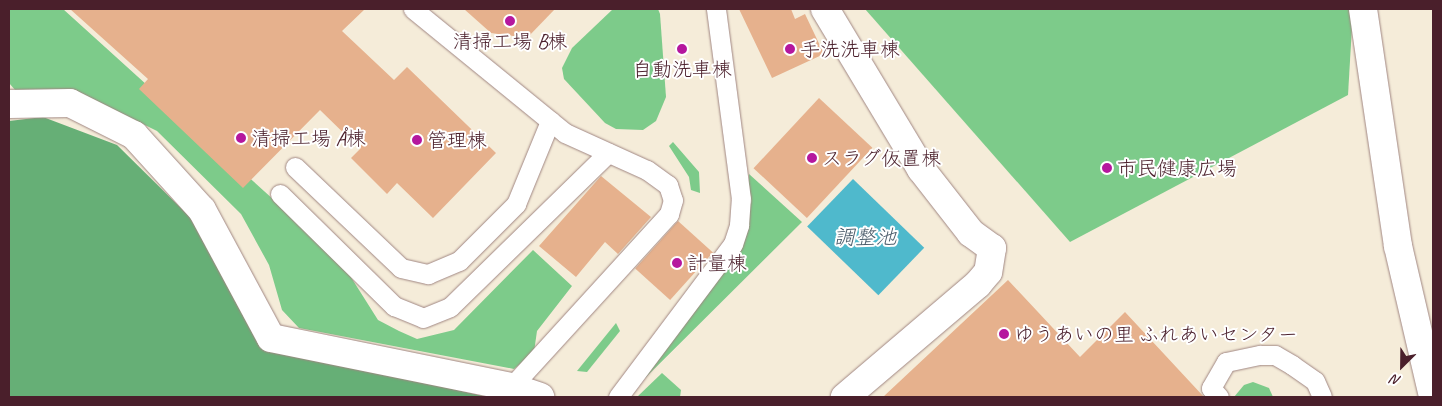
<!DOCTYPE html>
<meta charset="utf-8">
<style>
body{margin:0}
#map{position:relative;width:1442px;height:406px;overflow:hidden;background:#f5ecd9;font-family:Caveat,"Klee One",sans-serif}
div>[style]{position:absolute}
.green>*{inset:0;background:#7dcb8a}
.forest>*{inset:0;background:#66af76}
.water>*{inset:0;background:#4fb9cc;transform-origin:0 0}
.building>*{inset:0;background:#e6b18d;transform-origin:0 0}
.roads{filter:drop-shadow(0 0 1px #a08682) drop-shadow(0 0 1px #a08682)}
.service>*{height:19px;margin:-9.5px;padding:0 9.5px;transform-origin:9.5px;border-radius:9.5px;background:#fff}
.minor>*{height:28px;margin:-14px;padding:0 14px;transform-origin:14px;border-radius:14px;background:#fff}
.dots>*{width:14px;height:14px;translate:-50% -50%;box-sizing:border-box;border:2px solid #fff;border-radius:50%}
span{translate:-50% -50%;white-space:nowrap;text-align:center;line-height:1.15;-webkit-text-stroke:4px #fff;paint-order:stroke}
.poi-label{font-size:20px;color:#4a1f2b}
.left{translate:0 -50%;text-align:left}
.water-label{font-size:21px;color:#4c5d6b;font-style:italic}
.frame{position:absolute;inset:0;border:10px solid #4a1f2b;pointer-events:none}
.north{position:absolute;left:1377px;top:341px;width:50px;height:50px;-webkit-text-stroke:4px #fff;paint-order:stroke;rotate:203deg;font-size:14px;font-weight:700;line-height:20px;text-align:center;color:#4a1f2b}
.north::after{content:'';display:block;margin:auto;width:18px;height:22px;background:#4a1f2b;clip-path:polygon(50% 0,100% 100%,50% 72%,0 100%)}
</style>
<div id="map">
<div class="green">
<div style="clip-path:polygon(9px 9px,63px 9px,316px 238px,342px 263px,378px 320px,399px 331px,417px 339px,454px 330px,533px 250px,572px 286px,537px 331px,534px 352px,514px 369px,299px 328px,282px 310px,269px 265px,241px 214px,157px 131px,86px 96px,62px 90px,16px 91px,9px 83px)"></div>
<div style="clip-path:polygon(613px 9px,658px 9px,660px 14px,666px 97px,656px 121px,643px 130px,616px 129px,605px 123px,564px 79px,562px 68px,572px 48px)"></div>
<div style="clip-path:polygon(865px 9px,1353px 9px,1348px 95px,1070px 242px)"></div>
<div style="clip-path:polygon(673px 142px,699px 172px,700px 193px,691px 190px,689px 177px,669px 146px)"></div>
<div style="clip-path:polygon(749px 174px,802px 222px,626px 397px,747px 208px)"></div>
<div style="clip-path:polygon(616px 323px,620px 331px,587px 372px,577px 371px)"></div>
<div style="clip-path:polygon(662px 373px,681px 390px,680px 397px,637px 397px)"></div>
<div style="clip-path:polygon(1253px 382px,1269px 388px,1273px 397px,1234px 397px,1244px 385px)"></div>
</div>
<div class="forest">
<div style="clip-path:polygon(43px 117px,117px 145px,191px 218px,259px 345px,488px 397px,9px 397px,9px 121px)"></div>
</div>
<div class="water">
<div style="left:853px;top:179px;width:99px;height:66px;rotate:44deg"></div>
</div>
<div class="building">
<div style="clip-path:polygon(70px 9px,365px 9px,342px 31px,394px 80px,407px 67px,496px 153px,433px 218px,397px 183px,387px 194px,351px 158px,360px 149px,320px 110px,243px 188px,139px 89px,148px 79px)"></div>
<div style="clip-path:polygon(464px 9px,555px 9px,527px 38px,491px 33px)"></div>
<div style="clip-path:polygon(739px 9px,791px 9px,795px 19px,805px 14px,824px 54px,772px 78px)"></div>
<div style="left:819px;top:98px;width:73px;height:96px;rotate:43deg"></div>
<div style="clip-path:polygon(601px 176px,651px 217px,618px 254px,605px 242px,576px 277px,539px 246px)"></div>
<div style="left:678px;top:221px;width:47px;height:64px;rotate:42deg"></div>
<div style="clip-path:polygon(1008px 280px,1080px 357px,1125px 312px,1204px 397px,883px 397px)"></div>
</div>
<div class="roads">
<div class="service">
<div style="left:413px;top:9px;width:196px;rotate:39.2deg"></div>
<div style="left:565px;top:133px;width:90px;rotate:24.3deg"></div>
<div style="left:647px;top:170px;width:26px;rotate:36deg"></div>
<div style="left:668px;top:185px;width:16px;rotate:72deg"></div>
<div style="left:673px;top:200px;width:15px;rotate:106deg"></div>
<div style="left:669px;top:214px;width:234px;rotate:132.4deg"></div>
<div style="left:295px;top:167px;width:146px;rotate:43.6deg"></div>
<div style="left:401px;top:268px;width:28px;rotate:13deg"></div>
<div style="left:428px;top:274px;width:34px;rotate:-23deg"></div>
<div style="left:459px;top:261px;width:81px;rotate:-45deg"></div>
<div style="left:516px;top:204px;width:90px;rotate:-67.7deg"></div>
<div style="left:280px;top:194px;width:160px;rotate:44.5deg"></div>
<div style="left:394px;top:306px;width:31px;rotate:22deg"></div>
<div style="left:423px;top:318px;width:29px;rotate:-22deg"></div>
<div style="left:450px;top:307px;width:221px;rotate:-44.3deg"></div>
<div style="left:618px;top:397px;width:191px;rotate:-53.1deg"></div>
<div style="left:733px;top:244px;width:20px;rotate:-72deg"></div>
<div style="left:739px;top:225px;width:26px;rotate:-86deg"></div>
<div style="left:741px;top:199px;width:192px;rotate:-97.5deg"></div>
<div style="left:1219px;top:397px;width:12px;rotate:-132deg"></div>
<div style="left:1211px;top:388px;width:30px;rotate:-60deg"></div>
<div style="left:1226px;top:362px;width:35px;rotate:-12deg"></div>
<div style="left:1260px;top:355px;width:15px"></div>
<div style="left:1275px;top:355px;width:20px;rotate:30deg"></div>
<div style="left:1292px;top:365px;width:28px;rotate:35deg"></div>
<div style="left:1315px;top:381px;width:17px;rotate:66deg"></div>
</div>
<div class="minor">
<div style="left:825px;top:9px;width:187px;rotate:59deg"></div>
<div style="left:921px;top:169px;width:81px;rotate:52deg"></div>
<div style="left:971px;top:233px;width:26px;rotate:36deg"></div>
<div style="left:992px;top:248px;width:24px;rotate:99deg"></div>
<div style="left:988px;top:272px;width:16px;rotate:130deg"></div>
<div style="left:978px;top:284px;width:175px;rotate:139.6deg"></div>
<div style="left:1363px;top:9px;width:240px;rotate:81.6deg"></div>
<div style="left:1398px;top:246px;width:155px;rotate:76.9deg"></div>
<div style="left:9px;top:104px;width:61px;rotate:-0.9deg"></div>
<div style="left:70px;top:103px;width:72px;rotate:26.6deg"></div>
<div style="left:134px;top:135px;width:101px;rotate:47.8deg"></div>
<div style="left:202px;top:210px;width:145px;rotate:61.7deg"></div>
<div style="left:271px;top:338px;width:245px;rotate:11.5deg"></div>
<div style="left:511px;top:387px;width:31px;rotate:19deg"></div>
</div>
</div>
<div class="dots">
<div style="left:510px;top:21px;background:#b5179e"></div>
<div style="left:682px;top:49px;background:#b5179e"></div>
<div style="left:790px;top:49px;background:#b5179e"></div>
<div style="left:241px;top:138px;background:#b5179e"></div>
<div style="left:417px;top:140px;background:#b5179e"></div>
<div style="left:812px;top:158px;background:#b5179e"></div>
<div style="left:1107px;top:168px;background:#b5179e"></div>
<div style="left:677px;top:263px;background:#b5179e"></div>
<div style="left:1004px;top:334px;background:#b5179e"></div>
</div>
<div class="poi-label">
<span style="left:510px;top:41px">清掃工場 B棟</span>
<span class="left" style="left:800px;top:49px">手洗洗車棟</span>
<span style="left:682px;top:69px">自動洗車棟</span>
<span class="left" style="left:251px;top:138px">清掃工場 Å棟</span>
<span class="left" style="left:427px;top:140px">管理棟</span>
<span class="left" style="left:822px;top:158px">スラグ仮置棟</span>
<span class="left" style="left:1117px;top:168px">市民健康広場</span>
<span class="left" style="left:687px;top:263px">計量棟</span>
<span class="left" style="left:1014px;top:334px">ゆうあいの里 ふれあいセンター</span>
</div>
<div class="water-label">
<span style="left:865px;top:237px">調整池</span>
</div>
<div class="frame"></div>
<div class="north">N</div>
</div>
